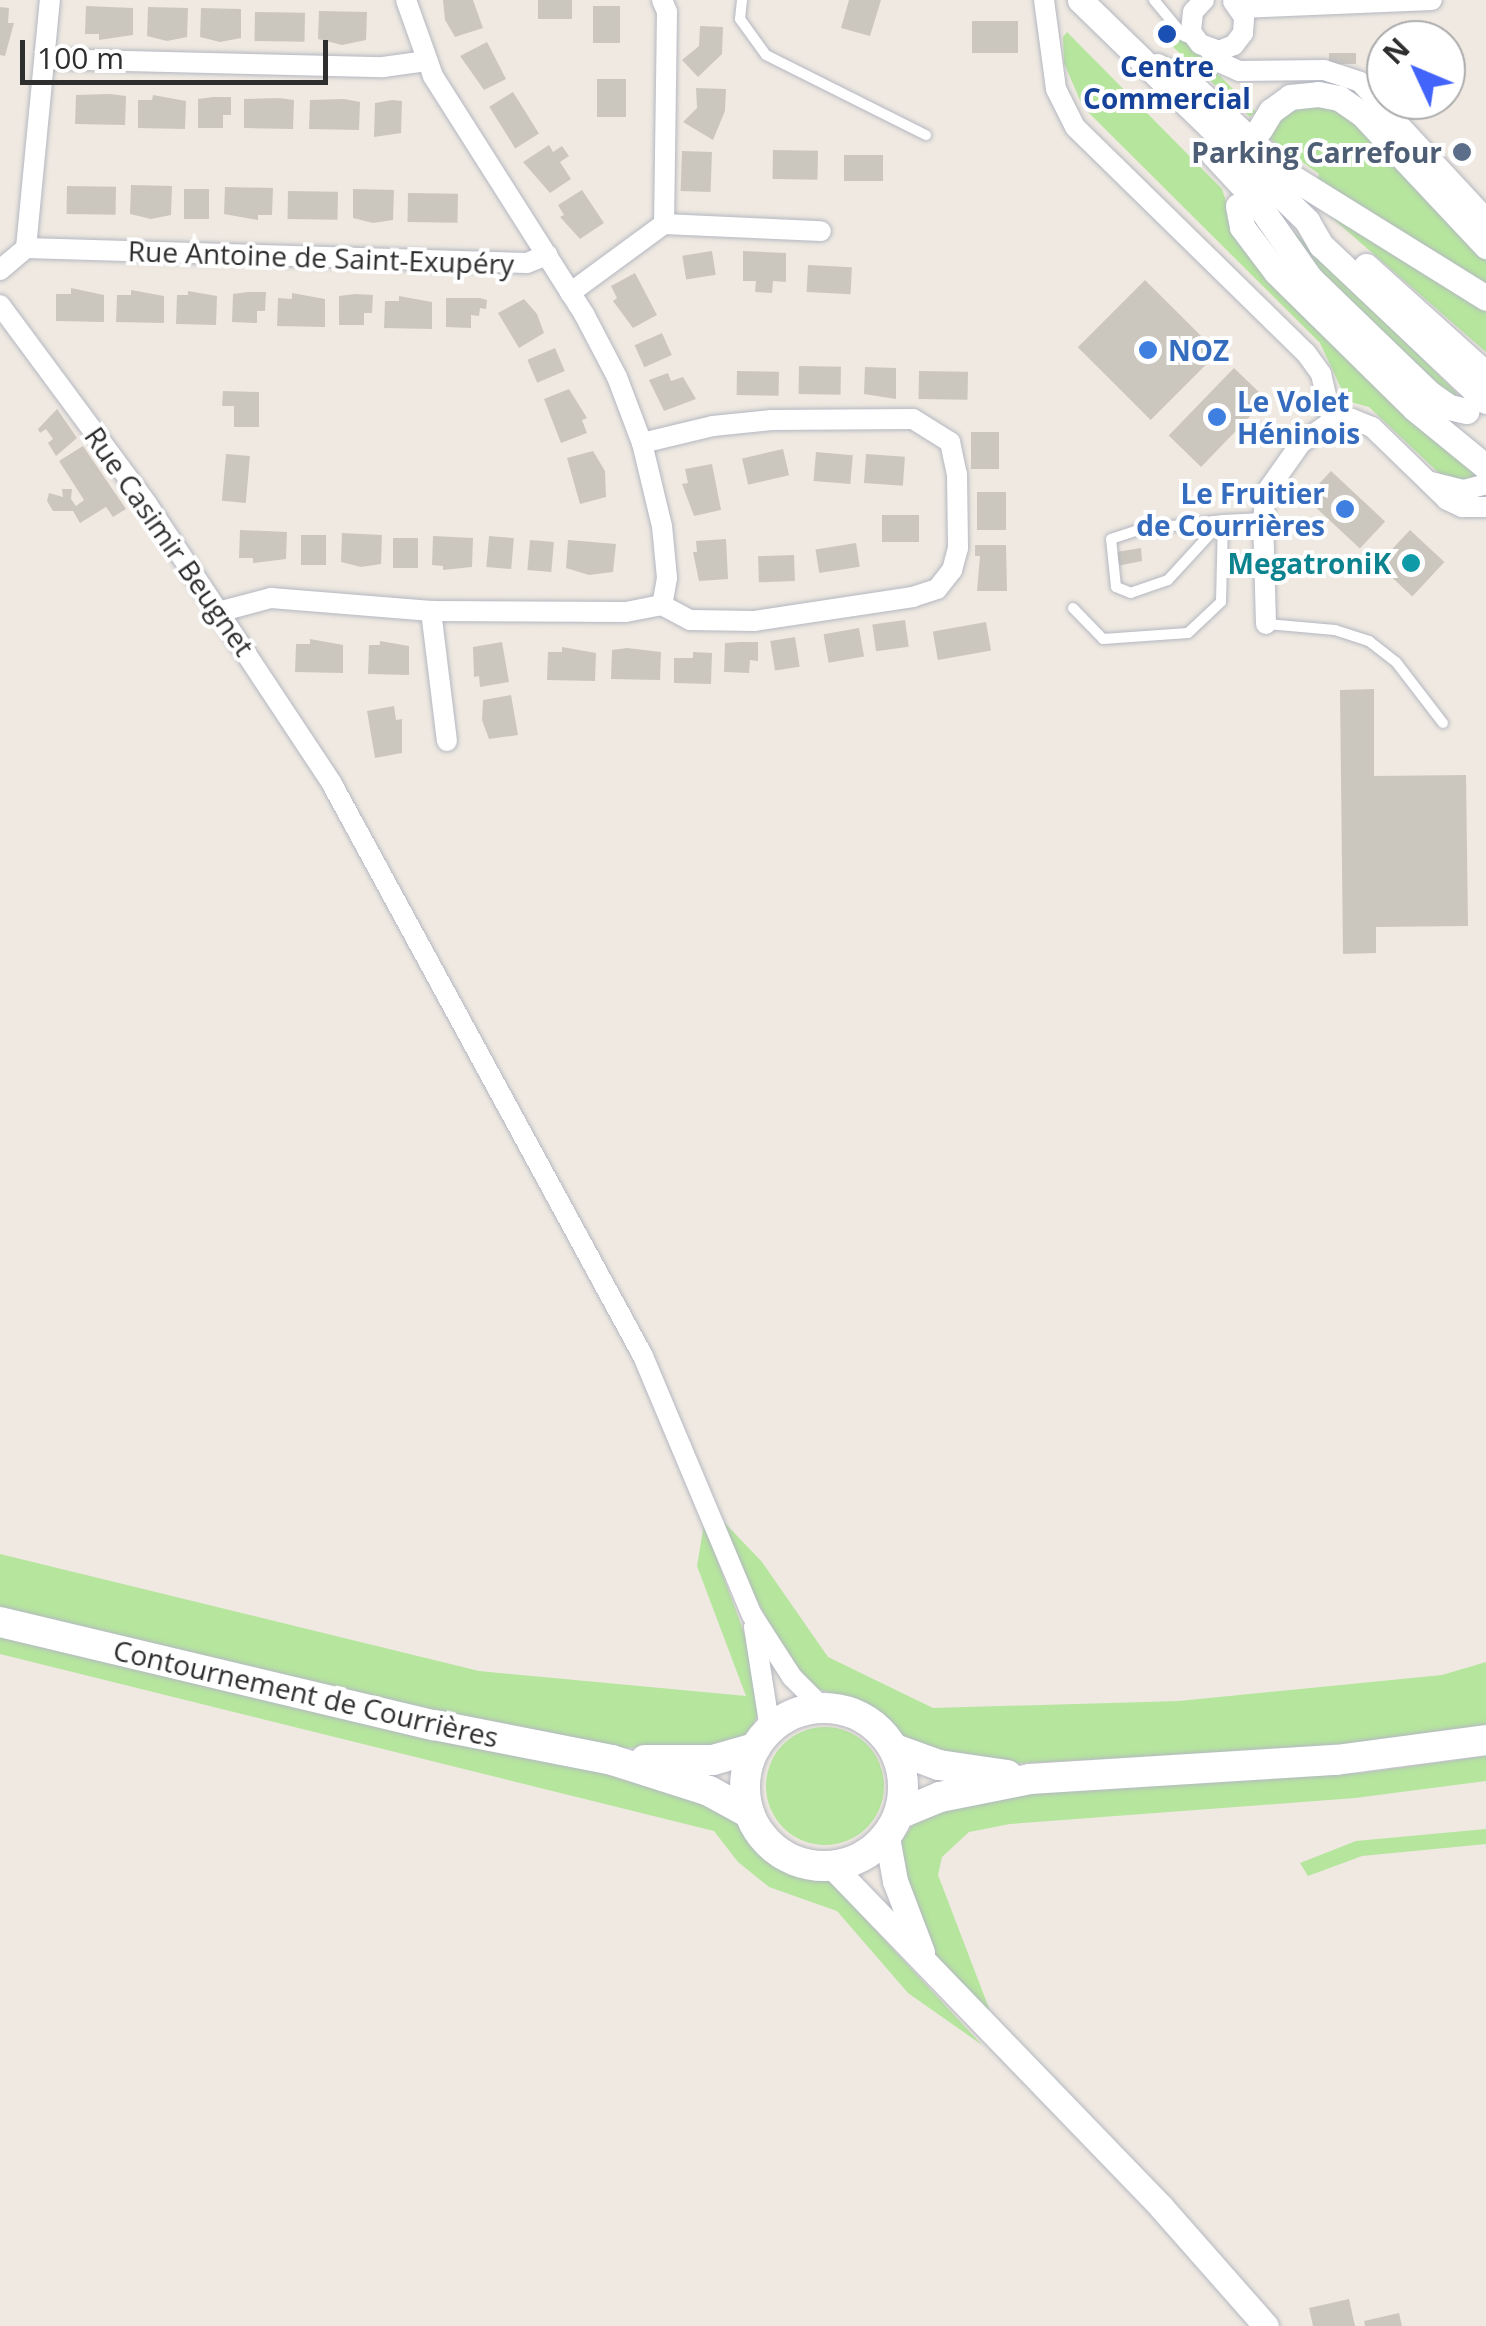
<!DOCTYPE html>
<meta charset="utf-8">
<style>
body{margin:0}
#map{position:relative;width:1486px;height:2326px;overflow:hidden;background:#efe9e1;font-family:"Open Sans",sans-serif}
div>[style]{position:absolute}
.green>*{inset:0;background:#b6e59e}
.round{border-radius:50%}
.building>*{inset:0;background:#cbc7bf;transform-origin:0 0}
.roads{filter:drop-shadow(0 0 2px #b4b7c1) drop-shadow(0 0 2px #b4b7c1)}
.service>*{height:10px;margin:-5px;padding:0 5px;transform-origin:5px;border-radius:5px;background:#fff}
.minor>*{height:20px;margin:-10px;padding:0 10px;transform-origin:10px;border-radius:10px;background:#fff}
.tertiary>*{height:25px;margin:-12.5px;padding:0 12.5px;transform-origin:12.5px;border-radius:12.5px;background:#fff}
.secondary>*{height:30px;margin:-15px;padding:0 15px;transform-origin:15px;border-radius:15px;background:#fff}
.secondary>.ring{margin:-15px;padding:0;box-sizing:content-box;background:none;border:30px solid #fff;border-radius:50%}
.dots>*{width:28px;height:28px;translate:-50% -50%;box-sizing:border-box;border:5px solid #fff;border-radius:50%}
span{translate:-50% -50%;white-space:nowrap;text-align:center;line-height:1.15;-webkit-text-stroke:8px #fff;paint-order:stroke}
.transit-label{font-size:28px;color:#164399;font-weight:700}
.service-label{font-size:28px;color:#4e5e75;font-weight:700}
.right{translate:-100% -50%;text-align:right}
.street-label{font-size:28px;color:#2e2e2e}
.shop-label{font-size:28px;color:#366cbe;font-weight:700}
.left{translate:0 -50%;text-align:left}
.culture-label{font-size:28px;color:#0d838f;font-weight:700}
.north{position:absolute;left:1366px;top:20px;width:100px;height:100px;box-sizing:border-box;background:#fff;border:2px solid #ababab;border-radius:50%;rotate:314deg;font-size:28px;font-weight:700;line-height:40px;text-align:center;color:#2e2e2e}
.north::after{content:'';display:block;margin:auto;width:35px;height:45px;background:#4264fb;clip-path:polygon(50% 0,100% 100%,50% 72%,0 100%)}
.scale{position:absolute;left:20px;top:40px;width:308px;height:45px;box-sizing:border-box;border:5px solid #2e2e2e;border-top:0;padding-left:12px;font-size:30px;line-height:35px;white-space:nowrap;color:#2e2e2e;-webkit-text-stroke:8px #fff;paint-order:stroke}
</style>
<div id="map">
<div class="green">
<div style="clip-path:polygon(1067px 32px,1222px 189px,1227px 204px,1481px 477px,1473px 481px,1443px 477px,1369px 407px,1347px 401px,1320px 343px,1083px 107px,1064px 63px,1063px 37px)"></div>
<div style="clip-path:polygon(1181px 37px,1256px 112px,1250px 117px,1172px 46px)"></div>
<div style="clip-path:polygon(1308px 102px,1345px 110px,1486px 256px,1486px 289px,1316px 184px,1319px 174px,1269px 138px,1281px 115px)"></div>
<div style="clip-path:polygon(1276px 214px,1457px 393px,1456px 400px,1311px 265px)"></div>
<div style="clip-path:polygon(1334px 214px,1486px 307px,1486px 352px,1331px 217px)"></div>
<div style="clip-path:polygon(723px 1521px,762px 1562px,828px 1657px,933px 1708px,1179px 1701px,1442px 1675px,1486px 1662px,1486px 1727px,1320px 1748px,988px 1765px,903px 1740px,891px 1721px,871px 1706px,815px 1688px,795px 1669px,744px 1577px)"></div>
<div style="clip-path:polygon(704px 1524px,752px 1654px,761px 1707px,751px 1730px,731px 1747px,608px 1748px,442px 1713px,0 1607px,0 1554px,479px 1671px,746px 1696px,697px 1566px)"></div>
<div style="clip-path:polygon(0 1634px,659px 1783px,731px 1811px,756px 1849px,775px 1865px,831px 1882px,982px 2045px,908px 1993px,837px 1911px,769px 1887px,738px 1862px,714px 1831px,0 1654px)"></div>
<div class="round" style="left:766px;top:1727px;width:118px;height:118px"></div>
<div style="clip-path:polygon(1486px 1756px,1486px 1781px,1355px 1798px,1010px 1824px,969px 1832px,942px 1857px,938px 1875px,995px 2024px,938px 1962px,914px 1919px,900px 1843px,918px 1817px,985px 1796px,1361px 1773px)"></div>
<div style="clip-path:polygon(1486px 1829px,1486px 1844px,1362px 1856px,1308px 1876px,1300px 1863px,1356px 1841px)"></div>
</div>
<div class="building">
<div style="clip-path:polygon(443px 0,473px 0,483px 28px,455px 37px,445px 20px)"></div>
<div style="left:538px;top:0;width:34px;height:19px"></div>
<div style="clip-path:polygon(849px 0,881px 0,870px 36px,841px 28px)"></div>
<div style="clip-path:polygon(86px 6px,133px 8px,133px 35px,99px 40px,99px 34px,85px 34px)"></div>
<div style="left:593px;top:6px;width:27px;height:37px"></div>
<div style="clip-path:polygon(0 7px,9px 8px,8px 23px,14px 23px,5px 56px,0 55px)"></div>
<div style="clip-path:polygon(148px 7px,188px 8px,187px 37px,167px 41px,147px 36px)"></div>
<div style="clip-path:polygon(201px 8px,241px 9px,241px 38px,220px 42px,200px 37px)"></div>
<div style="clip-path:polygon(319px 11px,367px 12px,366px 40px,342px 45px,318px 39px)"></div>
<div style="left:255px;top:12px;width:50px;height:29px;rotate:1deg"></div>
<div style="left:972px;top:21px;width:46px;height:32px"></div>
<div style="clip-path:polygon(700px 26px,723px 27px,722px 54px,698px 77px,682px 60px,699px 46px)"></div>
<div style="clip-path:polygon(487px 42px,506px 79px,484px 90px,460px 56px)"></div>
<div style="left:1329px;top:53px;width:27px;height:11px"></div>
<div style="left:597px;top:79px;width:29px;height:38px"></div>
<div style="clip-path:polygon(696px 88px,726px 89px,725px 111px,713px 140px,683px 122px,697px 108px)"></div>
<div style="left:513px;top:92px;width:49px;height:28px;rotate:58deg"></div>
<div style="clip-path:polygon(110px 94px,126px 96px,125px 125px,75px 124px,76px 95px)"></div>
<div style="clip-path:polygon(153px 95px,186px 101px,185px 129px,138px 128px,138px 100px,152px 100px)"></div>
<div style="clip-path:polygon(213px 97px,231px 97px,231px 115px,223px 115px,223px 128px,198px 128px,198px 99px)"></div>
<div style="clip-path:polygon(279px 98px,294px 100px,293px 129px,244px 128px,244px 99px)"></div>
<div style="clip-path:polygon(344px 99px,360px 102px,359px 130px,309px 129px,310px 100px)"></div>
<div style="clip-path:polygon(392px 100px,402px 101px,401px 133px,374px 137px,375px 103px)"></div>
<div style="clip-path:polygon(549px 145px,553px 152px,562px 146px,569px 156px,560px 162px,571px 179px,550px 193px,523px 162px)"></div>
<div style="left:773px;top:150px;width:45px;height:29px;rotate:1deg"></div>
<div style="left:682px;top:151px;width:30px;height:40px;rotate:2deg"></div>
<div style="left:844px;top:155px;width:39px;height:26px"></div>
<div style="clip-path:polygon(131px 185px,172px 186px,171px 215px,151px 219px,130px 214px)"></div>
<div style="left:67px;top:186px;width:49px;height:28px;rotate:1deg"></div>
<div style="clip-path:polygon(225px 187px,273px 188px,272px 215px,258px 215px,258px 220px,224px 214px)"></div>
<div style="left:184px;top:189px;width:25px;height:30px"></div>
<div style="clip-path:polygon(353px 189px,394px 190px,393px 220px,373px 223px,353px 218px)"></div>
<div style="clip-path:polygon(582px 190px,604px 223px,580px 239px,560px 217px,564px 215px,558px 205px)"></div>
<div style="left:288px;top:191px;width:50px;height:28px;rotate:1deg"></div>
<div style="left:408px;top:193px;width:50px;height:29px;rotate:1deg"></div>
<div style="left:712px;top:251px;width:24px;height:30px;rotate:81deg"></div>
<div style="clip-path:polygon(743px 251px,786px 253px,786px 282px,773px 281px,772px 293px,755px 292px,756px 281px,743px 281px)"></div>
<div style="left:808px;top:265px;width:44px;height:27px;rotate:3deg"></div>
<div style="clip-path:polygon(635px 273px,657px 315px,633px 328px,613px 301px,617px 298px,611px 286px)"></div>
<div style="left:1145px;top:280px;width:103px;height:95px;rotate:45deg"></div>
<div style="clip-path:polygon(71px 288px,104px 295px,104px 322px,56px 321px,56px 294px,71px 294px)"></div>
<div style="clip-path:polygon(131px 290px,164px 296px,164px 323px,116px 322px,117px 295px,131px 295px)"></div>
<div style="clip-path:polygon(188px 291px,217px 296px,216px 325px,176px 324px,177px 295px,188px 295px)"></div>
<div style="clip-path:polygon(248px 292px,266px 292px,265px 311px,257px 311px,257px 323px,232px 322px,233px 294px)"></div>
<div style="clip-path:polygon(292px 293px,325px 299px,325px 327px,277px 326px,278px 298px,292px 299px)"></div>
<div style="clip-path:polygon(355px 294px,373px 295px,372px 313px,364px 313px,364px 325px,339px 325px,339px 296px)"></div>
<div style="clip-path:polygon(399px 296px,432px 302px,432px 329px,384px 328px,385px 301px,399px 301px)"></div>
<div style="clip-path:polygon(446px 298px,480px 298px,487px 300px,486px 309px,480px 308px,479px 316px,471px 315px,471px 328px,446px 327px)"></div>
<div style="clip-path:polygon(524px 299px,537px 314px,544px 333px,519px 348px,498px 313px)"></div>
<div style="left:662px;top:333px;width:24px;height:30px;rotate:66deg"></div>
<div style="left:555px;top:348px;width:25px;height:30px;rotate:67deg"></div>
<div style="left:799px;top:366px;width:42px;height:28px;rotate:1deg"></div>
<div style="clip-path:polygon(865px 367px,896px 368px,896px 399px,864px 394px)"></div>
<div style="left:1234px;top:368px;width:45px;height:94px;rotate:44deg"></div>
<div style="left:737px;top:371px;width:42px;height:24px;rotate:1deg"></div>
<div style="left:919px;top:371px;width:49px;height:28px;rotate:1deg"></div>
<div style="clip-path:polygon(668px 373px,671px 381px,683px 377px,696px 399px,664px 411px,649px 380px)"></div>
<div style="clip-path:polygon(569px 389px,587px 418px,582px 420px,587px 433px,561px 443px,544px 399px)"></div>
<div style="clip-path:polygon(223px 391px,259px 392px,259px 427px,234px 427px,234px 406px,222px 406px)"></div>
<div style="clip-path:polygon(57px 409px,77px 438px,56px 456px,48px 443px,53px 439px,46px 429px,40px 433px,38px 429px)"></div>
<div style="left:971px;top:432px;width:28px;height:37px"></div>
<div style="clip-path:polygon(83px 446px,126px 509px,113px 517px,106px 507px,80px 523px,73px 511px,53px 511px,47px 501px,49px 493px,63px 497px,62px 489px,72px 489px,71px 499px,76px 506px,84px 500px,59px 461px)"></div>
<div style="left:783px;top:449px;width:27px;height:42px;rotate:77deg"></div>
<div style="clip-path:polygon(593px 451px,605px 471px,606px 497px,580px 504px,567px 458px)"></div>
<div style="left:816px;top:452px;width:37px;height:29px;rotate:5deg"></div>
<div style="left:226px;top:454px;width:24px;height:47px;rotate:5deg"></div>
<div style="left:866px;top:454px;width:39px;height:29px;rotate:4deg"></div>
<div style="clip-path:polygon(712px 464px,721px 510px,694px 516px,682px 484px,688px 483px,685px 469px)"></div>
<div style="left:1331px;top:471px;width:74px;height:37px;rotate:43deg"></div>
<div style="left:1006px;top:492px;width:38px;height:29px;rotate:90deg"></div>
<div style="left:882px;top:515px;width:37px;height:27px"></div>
<div style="clip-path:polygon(240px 530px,287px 532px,286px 559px,253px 563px,253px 558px,239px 558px)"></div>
<div style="left:1410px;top:530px;width:47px;height:47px;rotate:43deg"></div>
<div style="clip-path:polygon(342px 533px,382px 535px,381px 564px,361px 567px,341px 562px)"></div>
<div style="left:301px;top:535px;width:25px;height:30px"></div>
<div style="clip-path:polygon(433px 536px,473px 538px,472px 567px,443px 570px,443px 566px,432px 565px)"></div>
<div style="left:489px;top:536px;width:25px;height:31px;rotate:5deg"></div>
<div style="left:393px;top:538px;width:25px;height:30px"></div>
<div style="clip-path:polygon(726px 539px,728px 579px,699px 581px,693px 552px,697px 552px,696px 541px)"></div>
<div style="left:530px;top:540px;width:24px;height:30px;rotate:5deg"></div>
<div style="clip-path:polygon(568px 540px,616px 544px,613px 572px,589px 575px,566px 568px)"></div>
<div style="left:856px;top:543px;width:24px;height:41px;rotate:81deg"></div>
<div style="clip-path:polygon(975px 545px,1006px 545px,1007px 591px,977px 591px,980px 556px,975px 556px)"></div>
<div style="clip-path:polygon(1141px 548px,1142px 561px,1117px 566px,1116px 552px)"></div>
<div style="left:794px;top:555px;width:26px;height:36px;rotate:88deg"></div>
<div style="left:905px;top:620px;width:27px;height:33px;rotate:82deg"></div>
<div style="left:986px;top:622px;width:29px;height:54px;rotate:80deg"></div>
<div style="left:859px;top:628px;width:29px;height:36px;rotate:80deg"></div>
<div style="left:795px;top:637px;width:30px;height:25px;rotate:81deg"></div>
<div style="clip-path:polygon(310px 639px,343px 645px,343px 673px,295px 672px,296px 644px,310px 644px)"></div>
<div style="clip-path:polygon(380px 641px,409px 646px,409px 675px,368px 674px,369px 645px,380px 645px)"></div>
<div style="clip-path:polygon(502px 642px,509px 682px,480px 687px,479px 676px,474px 677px,473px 647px)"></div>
<div style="clip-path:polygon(740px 642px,758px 642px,758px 661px,750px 660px,749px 673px,724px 672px,725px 643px)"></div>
<div style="clip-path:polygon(562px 647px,596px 653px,595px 681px,547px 680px,548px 652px,562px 652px)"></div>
<div style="clip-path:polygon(627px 648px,661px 652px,660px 680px,611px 679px,612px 650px)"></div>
<div style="clip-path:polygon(693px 652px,712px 653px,711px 684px,674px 683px,674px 658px,693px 658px)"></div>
<div style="clip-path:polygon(1374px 689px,1374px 776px,1466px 775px,1468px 926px,1376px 927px,1376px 953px,1343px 954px,1340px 690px)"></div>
<div style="clip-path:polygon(511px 695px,518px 735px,489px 739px,482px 720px,483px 700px)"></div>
<div style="clip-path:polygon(394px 706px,396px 720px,402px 719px,402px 753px,375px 758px,367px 711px)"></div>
<div style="clip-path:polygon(1349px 2299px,1355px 2326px,1313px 2326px,1309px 2308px)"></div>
<div style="clip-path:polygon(1399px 2313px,1402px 2326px,1365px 2326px,1364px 2321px)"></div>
</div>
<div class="roads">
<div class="service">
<div style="left:742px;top:0;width:19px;rotate:96deg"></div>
<div style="left:740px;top:19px;width:44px;rotate:54.2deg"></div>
<div style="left:766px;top:55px;width:179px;rotate:26.6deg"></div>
<div style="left:1154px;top:0;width:47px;rotate:50.2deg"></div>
<div style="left:1184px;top:36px;width:11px;rotate:22deg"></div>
<div style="left:1223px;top:520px;width:81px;rotate:132.5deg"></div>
<div style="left:1168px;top:580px;width:39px;rotate:161deg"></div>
<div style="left:1131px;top:593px;width:16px;rotate:-158deg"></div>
<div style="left:1116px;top:587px;width:48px;rotate:-95.9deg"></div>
<div style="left:1111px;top:539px;width:28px;rotate:-18deg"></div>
<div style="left:1138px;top:530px;width:86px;rotate:-6.7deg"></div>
<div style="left:1223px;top:520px;width:40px;rotate:-2.9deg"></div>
<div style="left:1073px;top:608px;width:43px;rotate:45.9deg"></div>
<div style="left:1103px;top:639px;width:85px;rotate:-4deg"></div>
<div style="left:1188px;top:633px;width:45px;rotate:-43.2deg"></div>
<div style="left:1221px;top:602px;width:82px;rotate:-88.6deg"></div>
<div style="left:1267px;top:624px;width:68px;rotate:5deg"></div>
<div style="left:1335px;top:630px;width:36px;rotate:18deg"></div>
<div style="left:1369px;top:641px;width:34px;rotate:38deg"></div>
<div style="left:1396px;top:662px;width:77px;rotate:52.4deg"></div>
</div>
<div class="minor">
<div style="left:406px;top:0;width:81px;rotate:70.4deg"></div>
<div style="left:433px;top:76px;width:282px;rotate:57.6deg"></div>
<div style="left:584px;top:314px;width:71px;rotate:62.4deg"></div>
<div style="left:617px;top:377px;width:71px;rotate:69.3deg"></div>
<div style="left:642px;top:443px;width:85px;rotate:76.5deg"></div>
<div style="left:662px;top:526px;width:52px;rotate:84.5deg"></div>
<div style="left:667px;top:578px;width:27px;rotate:100deg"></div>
<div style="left:662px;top:0;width:13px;rotate:67deg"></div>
<div style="left:667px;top:12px;width:212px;rotate:90.8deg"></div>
<div style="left:1044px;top:0;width:90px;rotate:82.3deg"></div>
<div style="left:1056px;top:89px;width:42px;rotate:63.4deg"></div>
<div style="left:1075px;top:127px;width:323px;rotate:44.4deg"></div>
<div style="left:1306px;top:353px;width:26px;rotate:54deg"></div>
<div style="left:1321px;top:374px;width:48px;rotate:76.8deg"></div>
<div style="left:1204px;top:0;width:16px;rotate:133deg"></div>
<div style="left:1193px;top:12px;width:20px;rotate:96deg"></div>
<div style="left:1191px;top:32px;width:15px;rotate:53deg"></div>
<div style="left:1200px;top:44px;width:20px;rotate:20deg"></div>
<div style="left:1219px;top:51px;width:16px;rotate:-22deg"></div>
<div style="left:1234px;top:45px;width:15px;rotate:-53deg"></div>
<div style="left:1243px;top:33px;width:16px;rotate:-86deg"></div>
<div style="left:1244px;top:17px;width:19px;rotate:-125deg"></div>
<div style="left:1240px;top:8px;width:192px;rotate:-2.4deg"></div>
<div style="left:1209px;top:49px;width:14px;rotate:56deg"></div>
<div style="left:1217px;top:61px;width:24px;rotate:24deg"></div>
<div style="left:1239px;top:71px;width:85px;rotate:-0.7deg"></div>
<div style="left:1324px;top:70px;width:38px;rotate:18deg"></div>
<div style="left:1360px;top:82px;width:185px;rotate:47.2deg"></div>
<div style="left:45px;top:59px;width:338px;rotate:1.4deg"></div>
<div style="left:383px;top:67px;width:44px;rotate:-7.8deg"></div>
<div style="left:26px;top:248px;width:249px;rotate:-84.5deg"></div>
<div style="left:0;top:270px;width:34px;rotate:-40deg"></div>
<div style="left:26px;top:248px;width:501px;rotate:1.71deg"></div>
<div style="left:527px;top:263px;width:22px;rotate:-22deg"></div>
<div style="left:570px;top:293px;width:117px;rotate:-36.3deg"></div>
<div style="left:664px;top:224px;width:157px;rotate:2.6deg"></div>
<div style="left:0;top:305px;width:247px;rotate:53.5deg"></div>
<div style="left:147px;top:504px;width:336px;rotate:56.5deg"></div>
<div style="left:332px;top:784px;width:651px;rotate:61.47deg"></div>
<div style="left:643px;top:1356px;width:281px;rotate:67.2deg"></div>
<div style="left:752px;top:1615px;width:74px;rotate:57.2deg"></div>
<div style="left:792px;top:1677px;width:42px;rotate:45deg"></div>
<div style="left:642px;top:443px;width:73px;rotate:-13.5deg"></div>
<div style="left:713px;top:426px;width:59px;rotate:-5.8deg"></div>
<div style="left:772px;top:420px;width:141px;rotate:-0.4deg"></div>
<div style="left:913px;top:419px;width:44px;rotate:31.9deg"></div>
<div style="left:950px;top:442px;width:33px;rotate:78deg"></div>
<div style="left:957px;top:474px;width:74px;rotate:89.2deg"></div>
<div style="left:958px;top:548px;width:23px;rotate:105deg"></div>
<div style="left:952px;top:570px;width:24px;rotate:128deg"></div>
<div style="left:937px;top:589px;width:25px;rotate:162deg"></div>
<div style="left:913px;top:597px;width:160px;rotate:171.4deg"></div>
<div style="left:755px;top:621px;width:65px;rotate:-179.1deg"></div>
<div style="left:690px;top:620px;width:32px;rotate:-152deg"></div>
<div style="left:1431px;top:482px;width:34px;rotate:14deg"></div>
<div style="left:1464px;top:490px;width:23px;rotate:-15deg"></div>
<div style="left:222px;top:611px;width:51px;rotate:-14.9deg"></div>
<div style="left:271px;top:598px;width:161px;rotate:4.6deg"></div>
<div style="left:431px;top:611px;width:195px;rotate:0.3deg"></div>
<div style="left:626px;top:612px;width:37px;rotate:-11deg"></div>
<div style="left:431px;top:611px;width:131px;rotate:83deg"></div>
<div style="left:1266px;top:624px;width:106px;rotate:-91.6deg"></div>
<div style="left:1263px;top:518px;width:27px;rotate:-82deg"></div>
<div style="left:1267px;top:491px;width:59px;rotate:-54.7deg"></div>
<div style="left:1301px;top:443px;width:38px;rotate:-35deg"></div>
<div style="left:1332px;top:421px;width:20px;rotate:-6deg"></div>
<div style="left:1352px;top:419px;width:22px;rotate:22deg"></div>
<div style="left:1372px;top:427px;width:105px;rotate:44.2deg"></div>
<div style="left:1447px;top:500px;width:17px;rotate:25deg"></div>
<div style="left:1462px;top:507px;width:24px"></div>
<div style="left:754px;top:1627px;width:103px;rotate:81.1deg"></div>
</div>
<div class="tertiary">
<div style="left:1080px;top:0;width:317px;rotate:44.2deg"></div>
<div style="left:1307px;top:221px;width:28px;rotate:60deg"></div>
<div style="left:1321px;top:245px;width:227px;rotate:43.4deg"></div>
<div style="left:1157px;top:66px;width:36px;rotate:28deg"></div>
<div style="left:1189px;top:83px;width:134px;rotate:42.9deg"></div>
<div style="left:1287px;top:174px;width:234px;rotate:31.9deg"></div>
<div style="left:1260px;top:129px;width:21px;rotate:-59deg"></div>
<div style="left:1271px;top:111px;width:24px;rotate:-36deg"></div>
<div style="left:1290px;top:97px;width:28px;rotate:-6deg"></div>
<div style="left:1318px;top:94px;width:21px;rotate:11deg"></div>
<div style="left:1339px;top:98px;width:29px;rotate:35deg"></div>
<div style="left:1363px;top:115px;width:180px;rotate:46.8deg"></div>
<div style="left:1213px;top:154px;width:59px;rotate:47.1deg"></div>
<div style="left:1253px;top:197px;width:99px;rotate:54.9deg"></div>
<div style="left:1310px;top:278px;width:165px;rotate:44deg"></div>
<div style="left:1429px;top:393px;width:24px;rotate:35deg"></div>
<div style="left:1449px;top:407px;width:18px;rotate:13deg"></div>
<div style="left:1238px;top:206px;width:21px;rotate:79deg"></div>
<div style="left:1242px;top:227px;width:56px;rotate:52.9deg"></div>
<div style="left:1276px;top:272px;width:194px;rotate:44.6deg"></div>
<div style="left:1414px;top:408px;width:93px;rotate:39.3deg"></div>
<div style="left:1366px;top:266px;width:161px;rotate:42deg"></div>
<div style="left:887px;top:1837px;width:45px;rotate:79.7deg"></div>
<div style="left:895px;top:1881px;width:76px;rotate:69.2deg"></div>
<div style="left:832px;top:1866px;width:475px;rotate:46deg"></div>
<div style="left:1162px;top:2208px;width:157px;rotate:48.6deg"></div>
</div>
<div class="secondary">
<div style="left:0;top:1622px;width:446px;rotate:13.4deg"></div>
<div style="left:434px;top:1725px;width:181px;rotate:11.1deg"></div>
<div style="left:612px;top:1760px;width:102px;rotate:17.7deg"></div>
<div style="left:709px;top:1791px;width:46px;rotate:28.8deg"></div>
<div class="ring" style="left:745px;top:1708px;width:128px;height:128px"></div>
<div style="left:895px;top:1749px;width:47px;rotate:20deg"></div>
<div style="left:939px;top:1765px;width:69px;rotate:8.4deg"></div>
<div style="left:645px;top:1760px;width:68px"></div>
<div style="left:713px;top:1760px;width:44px;rotate:-15.9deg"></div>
<div style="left:899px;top:1814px;width:44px;rotate:-22.5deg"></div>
<div style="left:940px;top:1797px;width:92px;rotate:-11.3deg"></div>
<div style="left:1030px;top:1779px;width:307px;rotate:-3.6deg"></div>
<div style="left:1336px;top:1760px;width:151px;rotate:-7.6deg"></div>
</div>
</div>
<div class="dots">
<div style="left:1167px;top:34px;background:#1a4fb4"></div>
<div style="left:1462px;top:152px;background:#5c6f8a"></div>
<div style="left:1148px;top:350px;background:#3f7fe0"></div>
<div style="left:1217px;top:417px;background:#3f7fe0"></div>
<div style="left:1345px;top:509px;background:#3f7fe0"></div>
<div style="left:1411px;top:563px;background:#0f9aa8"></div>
</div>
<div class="transit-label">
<span style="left:1167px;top:82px">Centre<br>Commercial</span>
</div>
<div class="service-label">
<span class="right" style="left:1442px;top:152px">Parking Carrefour</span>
</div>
<div class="street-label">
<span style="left:321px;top:257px;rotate:2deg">Rue Antoine de Saint-Exupéry</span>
<span style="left:170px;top:541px;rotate:55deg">Rue Casimir Beugnet</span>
<span style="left:306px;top:1693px;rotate:13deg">Contournement de Courrières</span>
</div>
<div class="shop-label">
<span class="left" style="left:1168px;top:350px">NOZ</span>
<span class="left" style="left:1237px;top:417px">Le Volet<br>Héninois</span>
<span class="right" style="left:1325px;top:509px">Le Fruitier<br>de Courrières</span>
</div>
<div class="culture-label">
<span class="right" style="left:1391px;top:563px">MegatroniK</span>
</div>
<div class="north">N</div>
<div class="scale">100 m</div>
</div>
